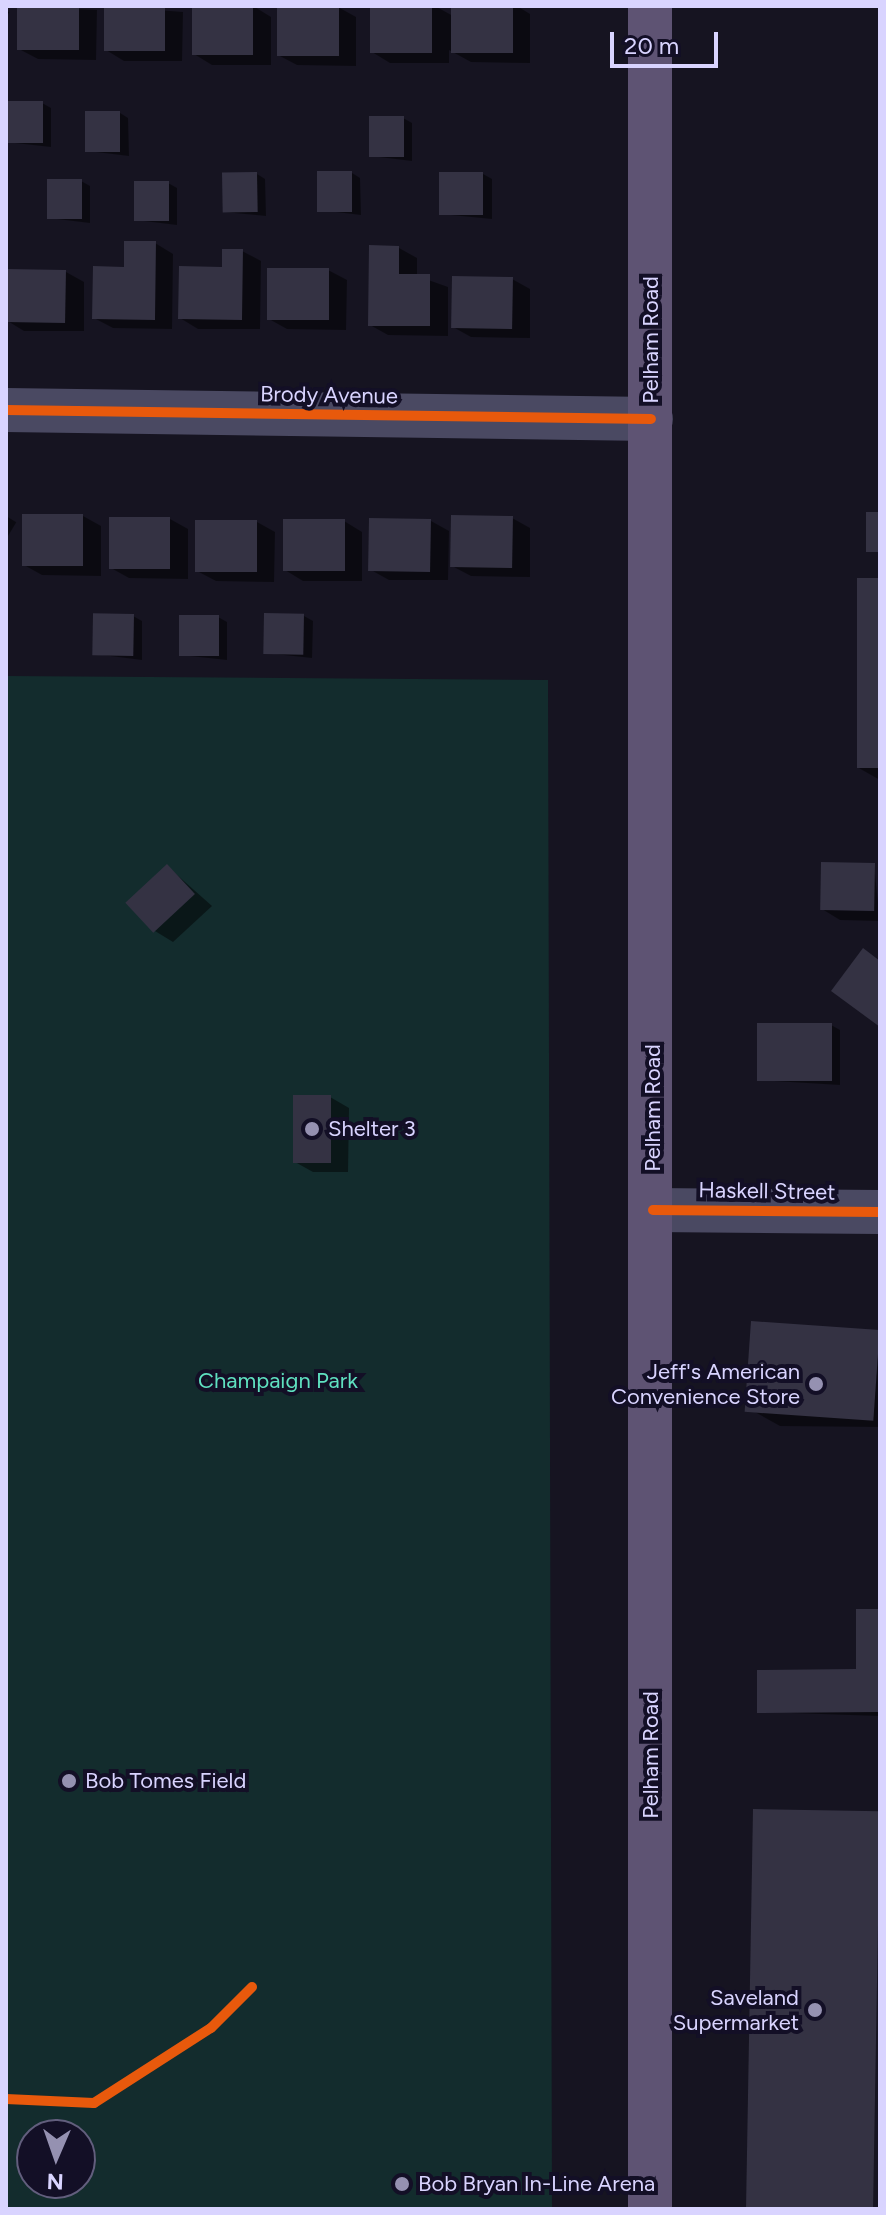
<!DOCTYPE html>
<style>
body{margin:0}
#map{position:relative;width:886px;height:2215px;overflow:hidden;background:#161421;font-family:Figtree,sans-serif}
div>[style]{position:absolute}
.green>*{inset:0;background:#132c2d}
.shadow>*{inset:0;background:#0007;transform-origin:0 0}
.building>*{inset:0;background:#343243;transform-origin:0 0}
.minor>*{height:44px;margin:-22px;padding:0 22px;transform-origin:22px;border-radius:22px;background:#4a4962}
.major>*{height:44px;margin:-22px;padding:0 22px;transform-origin:22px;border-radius:22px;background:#5e5373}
.cycleway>*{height:10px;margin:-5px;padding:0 5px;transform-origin:5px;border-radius:5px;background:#e8590c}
.dots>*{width:22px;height:22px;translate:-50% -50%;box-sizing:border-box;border:4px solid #130f26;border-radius:50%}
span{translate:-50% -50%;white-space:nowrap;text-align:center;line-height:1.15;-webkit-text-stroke:8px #130f26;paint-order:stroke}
.street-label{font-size:22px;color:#d9d4ff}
.poi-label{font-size:22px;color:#d9d4ff}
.left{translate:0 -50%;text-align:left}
.right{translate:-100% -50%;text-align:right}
.park-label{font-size:22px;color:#5fe0c0}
.frame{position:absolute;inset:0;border:8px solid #d9d4ff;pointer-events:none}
.north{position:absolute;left:16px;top:2119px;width:80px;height:80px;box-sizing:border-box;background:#130f26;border:2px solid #625e7d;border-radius:50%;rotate:182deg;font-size:22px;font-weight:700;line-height:32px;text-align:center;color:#d9d4ff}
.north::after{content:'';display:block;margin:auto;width:28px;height:36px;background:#9591b1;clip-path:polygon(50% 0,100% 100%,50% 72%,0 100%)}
.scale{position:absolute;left:610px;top:32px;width:108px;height:36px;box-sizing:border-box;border:4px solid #d9d4ff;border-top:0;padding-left:10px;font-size:24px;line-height:28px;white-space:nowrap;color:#d9d4ff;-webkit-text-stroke:6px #130f26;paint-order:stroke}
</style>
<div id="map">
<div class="green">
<div style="clip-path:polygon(evenodd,6px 676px,548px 680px,552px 2209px,6px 2209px,6px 676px,32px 2135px,80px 2135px,80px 2183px,32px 2183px,32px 2135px)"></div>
</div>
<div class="shadow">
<div style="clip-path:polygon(19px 6px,97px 10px,96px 60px,38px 59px,19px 49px)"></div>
<div style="clip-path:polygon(106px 6px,183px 12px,182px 61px,124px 61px,106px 50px)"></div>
<div style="clip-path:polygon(194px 6px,253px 6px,271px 17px,271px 65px,212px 65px,194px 54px)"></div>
<div style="clip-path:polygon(279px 6px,338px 7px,356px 17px,356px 66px,297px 65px,278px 55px)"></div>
<div style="clip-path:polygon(372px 6px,435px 6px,453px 16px,453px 6px,517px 6px,530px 14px,530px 63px,471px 62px,449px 50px,449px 63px,390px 63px,372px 52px)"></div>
<div style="left:6px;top:10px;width:4px;height:51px;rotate:34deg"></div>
<div style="clip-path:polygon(42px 103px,51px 108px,51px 147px,6px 142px,6px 104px)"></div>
<div style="clip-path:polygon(120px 113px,128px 118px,129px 156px,88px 151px)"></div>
<div style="clip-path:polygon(403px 118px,412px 123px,412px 161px,371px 156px)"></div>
<div style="clip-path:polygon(352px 173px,360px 178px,361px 215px,320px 210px)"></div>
<div style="clip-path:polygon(257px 174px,265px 179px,266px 216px,224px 212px)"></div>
<div style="clip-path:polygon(483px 174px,492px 179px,492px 219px,441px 214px)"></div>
<div style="clip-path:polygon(81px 181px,90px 186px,90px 223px,49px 218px)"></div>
<div style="clip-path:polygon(168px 183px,177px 188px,177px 225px,136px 220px)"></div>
<div style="clip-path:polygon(155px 243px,173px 254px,172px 329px,113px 328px,94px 318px,126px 269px)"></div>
<div style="clip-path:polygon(399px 248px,417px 258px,417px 276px,448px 287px,448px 336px,388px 335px,370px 325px)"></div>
<div style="clip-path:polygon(242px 251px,261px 261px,260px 329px,198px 329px,180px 318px)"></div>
<div style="clip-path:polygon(328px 270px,347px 280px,346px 330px,287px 329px,269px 319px)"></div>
<div style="clip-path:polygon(66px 272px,84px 282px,84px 331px,24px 331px,6px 320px)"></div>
<div style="clip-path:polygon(512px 279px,530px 289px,530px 338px,471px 337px,453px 327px)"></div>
<div style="left:6px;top:516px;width:12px;height:55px;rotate:31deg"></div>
<div style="clip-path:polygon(83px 516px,101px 526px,101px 576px,42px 575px,24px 565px)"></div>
<div style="clip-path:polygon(512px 518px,530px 528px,530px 577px,471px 576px,452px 566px)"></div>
<div style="clip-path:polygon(170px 519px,188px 529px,188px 579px,129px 578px,111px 568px)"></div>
<div style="clip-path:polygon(344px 521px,362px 532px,362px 581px,303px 581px,285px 570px)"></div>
<div style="clip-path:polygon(431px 521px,449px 531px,448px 580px,389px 580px,371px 570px)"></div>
<div style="clip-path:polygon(257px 522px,275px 532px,274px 582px,216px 581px,197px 571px)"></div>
<div style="clip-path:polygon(880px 580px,880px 780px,857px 767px)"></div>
<div style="clip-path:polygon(133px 616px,142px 621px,142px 660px,95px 654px)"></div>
<div style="clip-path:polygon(304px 616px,313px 621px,312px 658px,266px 653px)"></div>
<div style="clip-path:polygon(218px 617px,227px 622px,227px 660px,181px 655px)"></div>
<div style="clip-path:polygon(874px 865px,880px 921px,840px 920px,822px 909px)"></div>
<div style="clip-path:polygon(167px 866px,212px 906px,173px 942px,155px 931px)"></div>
<div style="clip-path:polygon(831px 1025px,840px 1030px,840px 1085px,759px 1080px)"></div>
<div style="clip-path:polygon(330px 1097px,349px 1108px,348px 1172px,313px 1172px,295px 1162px)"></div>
<div style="clip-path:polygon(753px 1323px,880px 1331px,880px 1427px,780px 1426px,753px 1411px)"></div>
<div style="clip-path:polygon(880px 1611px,880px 1716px,759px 1712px,858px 1671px)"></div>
</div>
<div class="building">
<div style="left:17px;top:6px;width:62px;height:44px"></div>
<div style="left:104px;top:6px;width:61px;height:45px"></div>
<div style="left:192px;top:6px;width:61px;height:49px"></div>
<div style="left:277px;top:6px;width:62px;height:50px"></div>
<div style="left:370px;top:6px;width:62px;height:47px"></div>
<div style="left:451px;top:6px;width:62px;height:47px"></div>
<div style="left:43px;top:101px;width:42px;height:37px;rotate:90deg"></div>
<div style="left:85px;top:111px;width:35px;height:41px"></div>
<div style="left:369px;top:116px;width:35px;height:41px"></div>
<div style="left:317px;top:171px;width:35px;height:41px"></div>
<div style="left:257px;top:172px;width:40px;height:35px;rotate:89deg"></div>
<div style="left:439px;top:172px;width:44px;height:43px"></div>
<div style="left:47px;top:179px;width:35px;height:40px"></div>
<div style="left:134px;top:181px;width:35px;height:40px"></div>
<div style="clip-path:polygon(124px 241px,156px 241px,155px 320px,92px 319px,93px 266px,124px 267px)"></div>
<div style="clip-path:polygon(369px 245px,399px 246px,399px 274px,430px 274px,430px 326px,368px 326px)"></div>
<div style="clip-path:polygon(222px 249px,243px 249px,242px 320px,178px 319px,179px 266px,222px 267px)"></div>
<div style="left:267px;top:268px;width:62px;height:52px"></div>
<div style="left:6px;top:269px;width:60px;height:53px;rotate:1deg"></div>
<div style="left:452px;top:276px;width:61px;height:52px;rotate:1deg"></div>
<div style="left:866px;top:512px;width:14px;height:40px"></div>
<div style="left:22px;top:514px;width:61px;height:52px"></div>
<div style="left:451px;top:515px;width:62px;height:52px;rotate:1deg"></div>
<div style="left:109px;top:517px;width:61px;height:52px"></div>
<div style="left:369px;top:518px;width:62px;height:53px;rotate:1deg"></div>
<div style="left:283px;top:519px;width:62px;height:52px"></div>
<div style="left:195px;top:520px;width:62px;height:52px"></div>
<div style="left:857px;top:578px;width:23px;height:190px"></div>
<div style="left:264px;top:613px;width:40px;height:41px;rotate:1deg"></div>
<div style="left:134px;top:614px;width:42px;height:41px;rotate:91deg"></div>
<div style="left:179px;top:615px;width:40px;height:41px"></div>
<div style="left:821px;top:862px;width:54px;height:48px;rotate:1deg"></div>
<div style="left:167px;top:864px;width:41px;height:57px;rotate:47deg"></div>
<div style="clip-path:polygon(863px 948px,880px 961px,880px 1027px,831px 991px)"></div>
<div style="left:832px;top:1023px;width:58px;height:75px;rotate:90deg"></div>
<div style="left:293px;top:1095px;width:38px;height:68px"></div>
<div style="left:751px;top:1321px;width:129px;height:91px;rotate:4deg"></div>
<div style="clip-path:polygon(856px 1609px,880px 1609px,880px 1712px,757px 1713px,757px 1670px,856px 1669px)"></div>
<div style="left:753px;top:1809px;width:127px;height:400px;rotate:1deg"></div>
</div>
<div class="minor">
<div style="left:6px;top:410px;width:645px;rotate:0.8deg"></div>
<div style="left:653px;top:1210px;width:227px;rotate:0.5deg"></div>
</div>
<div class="major">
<div style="left:650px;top:2209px;width:2203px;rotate:-90deg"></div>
</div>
<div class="cycleway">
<div style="left:6px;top:410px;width:645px;rotate:0.8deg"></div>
<div style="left:653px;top:1210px;width:227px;rotate:0.5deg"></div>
<div style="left:6px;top:2099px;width:88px;rotate:2.6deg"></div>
<div style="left:94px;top:2103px;width:139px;rotate:-32.7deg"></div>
<div style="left:211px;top:2028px;width:58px;rotate:-45deg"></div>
</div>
<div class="dots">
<div style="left:312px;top:1129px;background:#9591b1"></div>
<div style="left:816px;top:1384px;background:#9591b1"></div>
<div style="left:69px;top:1781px;background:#9591b1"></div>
<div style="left:815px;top:2010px;background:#9591b1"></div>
<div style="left:402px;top:2184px;background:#9591b1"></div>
</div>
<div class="street-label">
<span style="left:651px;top:340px;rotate:-90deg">Pelham Road</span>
<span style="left:329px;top:395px;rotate:1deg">Brody Avenue</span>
<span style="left:653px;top:1108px;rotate:-90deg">Pelham Road</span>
<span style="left:767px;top:1191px;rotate:1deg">Haskell Street</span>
<span style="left:651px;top:1755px;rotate:-90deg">Pelham Road</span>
</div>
<div class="poi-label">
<span class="left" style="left:328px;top:1129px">Shelter 3</span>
<span class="right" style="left:800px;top:1384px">Jeff's American<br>Convenience Store</span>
<span class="left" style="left:85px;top:1781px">Bob Tomes Field</span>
<span class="right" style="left:799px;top:2010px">Saveland<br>Supermarket</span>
<span class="left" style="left:418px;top:2184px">Bob Bryan In-Line Arena</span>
</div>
<div class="park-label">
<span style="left:278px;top:1381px">Champaign Park</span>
</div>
<div class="frame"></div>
<div class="north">N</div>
<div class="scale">20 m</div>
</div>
